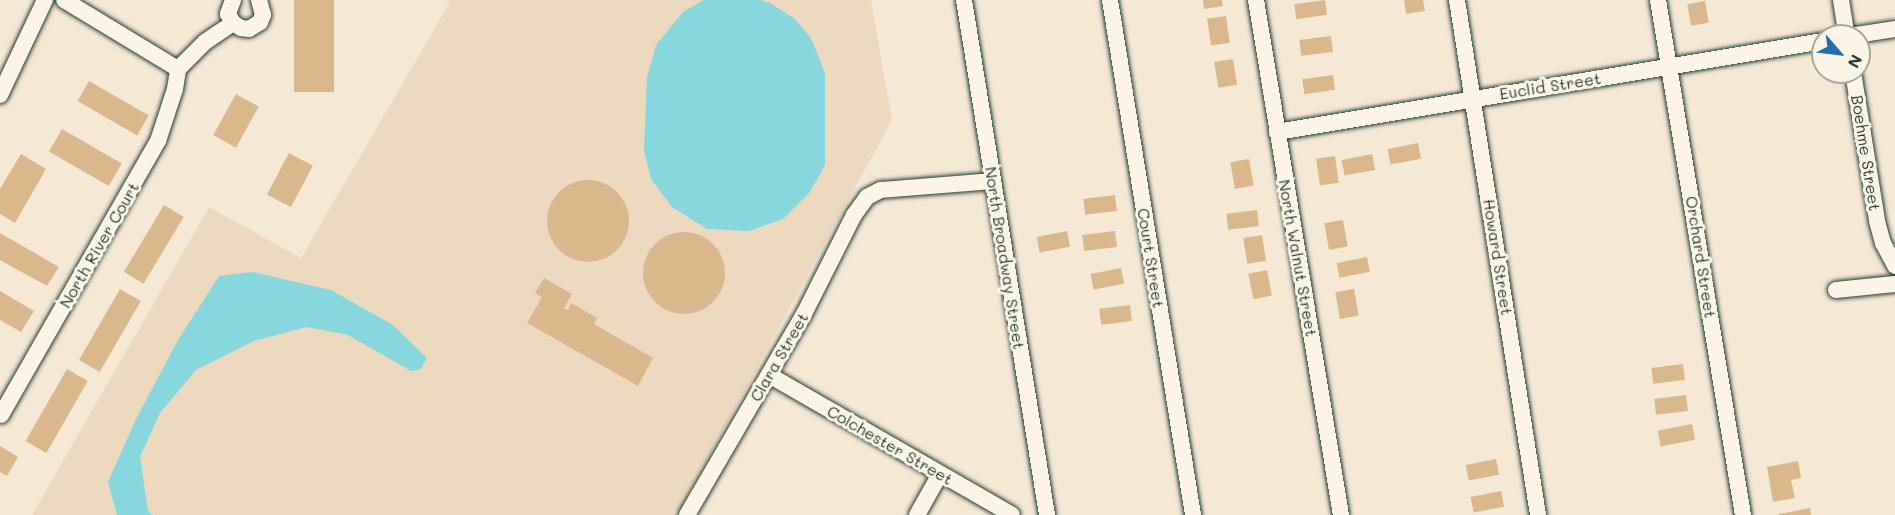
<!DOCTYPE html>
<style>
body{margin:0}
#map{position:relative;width:1895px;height:515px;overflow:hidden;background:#f5e9d3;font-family:Mali,sans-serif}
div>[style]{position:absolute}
.built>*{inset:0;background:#eddabe}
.water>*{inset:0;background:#86d7de}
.building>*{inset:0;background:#dab88c;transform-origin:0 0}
.round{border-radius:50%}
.roads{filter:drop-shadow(0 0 2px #1f3d34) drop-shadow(0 0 2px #1f3d34)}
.minor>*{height:16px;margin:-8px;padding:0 8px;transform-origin:8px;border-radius:8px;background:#fcf5e5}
span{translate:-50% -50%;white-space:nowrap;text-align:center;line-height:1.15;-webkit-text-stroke:6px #fcf5e5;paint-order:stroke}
.street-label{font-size:16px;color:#1f3d34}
.north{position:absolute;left:1811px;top:24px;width:60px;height:60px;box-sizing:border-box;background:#fcf5e5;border:2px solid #a4ab9e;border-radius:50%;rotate:118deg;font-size:16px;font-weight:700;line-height:24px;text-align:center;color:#1f3d34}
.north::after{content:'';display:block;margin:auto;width:21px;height:27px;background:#1f6fb2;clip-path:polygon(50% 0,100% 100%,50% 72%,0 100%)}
</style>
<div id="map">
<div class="built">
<div style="clip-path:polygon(446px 0,871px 0,892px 120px,677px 515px,32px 515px,209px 207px,301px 258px,450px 2px)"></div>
</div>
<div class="water">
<div style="clip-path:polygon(704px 0,759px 0,770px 3px,795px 19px,811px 38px,825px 73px,825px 165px,810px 192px,783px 219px,749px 231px,707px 229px,672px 207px,651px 179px,644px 150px,647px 77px,656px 45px,683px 12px)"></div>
<div style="clip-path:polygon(252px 272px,331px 290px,393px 325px,427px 358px,421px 369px,411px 371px,348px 335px,307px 327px,254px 341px,196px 370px,160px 413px,140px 457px,148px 511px,153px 515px,117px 515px,108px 482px,136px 419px,178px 340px,219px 276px)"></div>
</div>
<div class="building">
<div style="left:294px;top:0;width:40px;height:92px"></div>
<div style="clip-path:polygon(1203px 0,1222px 0,1223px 6px,1204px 9px)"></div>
<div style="left:1325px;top:0;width:15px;height:31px;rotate:82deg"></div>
<div style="clip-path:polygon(1404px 0,1423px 0,1425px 11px,1406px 14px)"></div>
<div style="left:1705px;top:1px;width:22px;height:18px;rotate:80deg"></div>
<div style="left:1226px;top:16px;width:27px;height:19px;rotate:82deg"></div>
<div style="left:1331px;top:36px;width:16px;height:32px;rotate:83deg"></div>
<div style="left:1233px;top:59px;width:26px;height:19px;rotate:81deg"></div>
<div style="left:1333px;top:75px;width:15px;height:31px;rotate:82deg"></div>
<div style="left:89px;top:81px;width:69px;height:23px;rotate:30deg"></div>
<div style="left:236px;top:94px;width:26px;height:47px;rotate:29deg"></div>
<div style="left:62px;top:129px;width:69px;height:26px;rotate:30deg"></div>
<div style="left:1418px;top:143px;width:16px;height:31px;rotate:79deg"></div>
<div style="left:289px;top:153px;width:27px;height:47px;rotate:28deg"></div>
<div style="clip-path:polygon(21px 154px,46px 169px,15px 223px,0 214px,0 189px)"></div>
<div style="left:1372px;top:154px;width:16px;height:31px;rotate:79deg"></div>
<div style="left:1335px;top:156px;width:27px;height:19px;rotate:82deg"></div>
<div style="left:1249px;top:159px;width:27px;height:19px;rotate:80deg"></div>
<div class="round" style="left:547px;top:180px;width:82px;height:82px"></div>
<div style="left:1115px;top:195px;width:16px;height:32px;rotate:83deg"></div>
<div style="left:164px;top:205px;width:23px;height:78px;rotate:31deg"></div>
<div style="left:1257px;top:210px;width:16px;height:31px;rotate:83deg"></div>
<div style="left:1343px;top:220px;width:27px;height:19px;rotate:80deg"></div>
<div style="left:1067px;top:231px;width:16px;height:31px;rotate:79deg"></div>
<div style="left:1115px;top:231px;width:16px;height:33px;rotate:83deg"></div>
<div class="round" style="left:643px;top:232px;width:82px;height:82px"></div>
<div style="clip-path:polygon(0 233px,59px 267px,47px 286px,0 260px)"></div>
<div style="left:1262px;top:235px;width:26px;height:19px;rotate:81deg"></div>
<div style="left:1367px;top:257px;width:15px;height:31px;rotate:79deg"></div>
<div style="left:1121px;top:268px;width:16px;height:31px;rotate:79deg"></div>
<div style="left:1267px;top:270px;width:26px;height:19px;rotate:79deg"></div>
<div style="clip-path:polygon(544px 278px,572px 294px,564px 308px,568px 310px,571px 303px,597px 318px,594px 324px,653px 358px,638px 386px,527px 323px,542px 297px,535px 293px)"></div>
<div style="left:120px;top:289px;width:24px;height:82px;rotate:30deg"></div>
<div style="left:1354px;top:289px;width:27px;height:19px;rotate:80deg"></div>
<div style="clip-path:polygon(0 291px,34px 311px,21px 332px,0 320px)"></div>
<div style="left:1130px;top:305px;width:16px;height:31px;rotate:83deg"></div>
<div style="left:1683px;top:364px;width:16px;height:32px;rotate:83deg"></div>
<div style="left:67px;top:369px;width:24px;height:83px;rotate:30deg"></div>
<div style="left:1686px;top:395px;width:16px;height:32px;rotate:83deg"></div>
<div style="left:1692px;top:424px;width:16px;height:35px;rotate:79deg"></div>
<div style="clip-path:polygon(0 446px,18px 457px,7px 476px,0 472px)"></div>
<div style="left:1496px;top:459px;width:16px;height:31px;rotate:79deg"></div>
<div style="clip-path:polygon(1798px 461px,1801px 478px,1791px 480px,1795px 498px,1773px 502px,1767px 467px)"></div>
<div style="left:1501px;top:491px;width:16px;height:31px;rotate:79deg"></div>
<div style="clip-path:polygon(1810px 508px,1811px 515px,1779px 515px,1779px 514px)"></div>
</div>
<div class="roads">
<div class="minor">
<div style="left:233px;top:0;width:15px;rotate:110deg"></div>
<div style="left:228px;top:14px;width:10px;rotate:61deg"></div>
<div style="left:233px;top:23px;width:9px;rotate:32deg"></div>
<div style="left:241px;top:28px;width:8px;rotate:7deg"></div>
<div style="left:249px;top:29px;width:13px;rotate:-32deg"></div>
<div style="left:260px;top:22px;width:8px;rotate:-67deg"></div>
<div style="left:263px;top:15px;width:16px;rotate:-105deg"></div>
<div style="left:964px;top:0;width:522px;rotate:80.84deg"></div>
<div style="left:1110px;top:0;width:522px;rotate:80.84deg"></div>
<div style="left:1256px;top:0;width:522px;rotate:80.63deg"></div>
<div style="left:1457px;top:0;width:521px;rotate:81.06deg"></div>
<div style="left:1658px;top:0;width:522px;rotate:80.63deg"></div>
<div style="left:1841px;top:0;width:36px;rotate:81deg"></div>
<div style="left:1850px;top:36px;width:46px;rotate:-8.8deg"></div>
<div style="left:178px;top:69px;width:38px;rotate:-45deg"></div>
<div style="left:205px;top:42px;width:34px;rotate:-34deg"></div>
<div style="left:1853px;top:72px;width:151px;rotate:80.8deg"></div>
<div style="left:1877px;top:221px;width:23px;rotate:75deg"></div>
<div style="left:1883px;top:243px;width:26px;rotate:62deg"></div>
<div style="left:0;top:95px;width:105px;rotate:-64.7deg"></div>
<div style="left:1277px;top:132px;width:554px;rotate:-9.46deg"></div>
<div style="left:1836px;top:290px;width:59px;rotate:-5.8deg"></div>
<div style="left:769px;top:375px;width:280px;rotate:29.9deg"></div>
<div style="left:1px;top:415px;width:316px;rotate:-60.2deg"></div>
<div style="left:158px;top:141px;width:55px;rotate:-71.9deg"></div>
<div style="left:175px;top:89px;width:20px;rotate:-81deg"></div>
<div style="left:178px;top:69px;width:133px;rotate:-148.8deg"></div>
<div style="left:687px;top:515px;width:233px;rotate:-59.8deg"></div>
<div style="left:804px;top:314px;width:111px;rotate:-63.2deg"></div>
<div style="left:854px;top:215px;width:22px;rotate:-54deg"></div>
<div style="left:867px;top:197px;width:16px;rotate:-27deg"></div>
<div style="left:881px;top:190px;width:111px;rotate:-4.6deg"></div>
<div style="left:917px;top:515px;width:47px;rotate:-60.7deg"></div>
</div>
</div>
<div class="street-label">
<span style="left:1550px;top:86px;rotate:-9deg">Euclid Street</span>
<span style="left:1866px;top:153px;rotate:81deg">Boehme Street</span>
<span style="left:99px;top:245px;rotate:-60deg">North River Court</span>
<span style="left:1498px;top:257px;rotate:81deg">Howard Street</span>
<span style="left:1701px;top:257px;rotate:81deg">Orchard Street</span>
<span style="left:1005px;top:258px;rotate:81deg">North Broadway Street</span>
<span style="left:1151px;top:258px;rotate:81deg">Court Street</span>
<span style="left:1298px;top:258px;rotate:80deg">North Walnut Street</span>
<span style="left:779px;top:357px;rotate:-60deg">Clara Street</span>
<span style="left:890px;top:445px;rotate:30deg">Colchester Street</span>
</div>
<div class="north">N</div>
</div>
